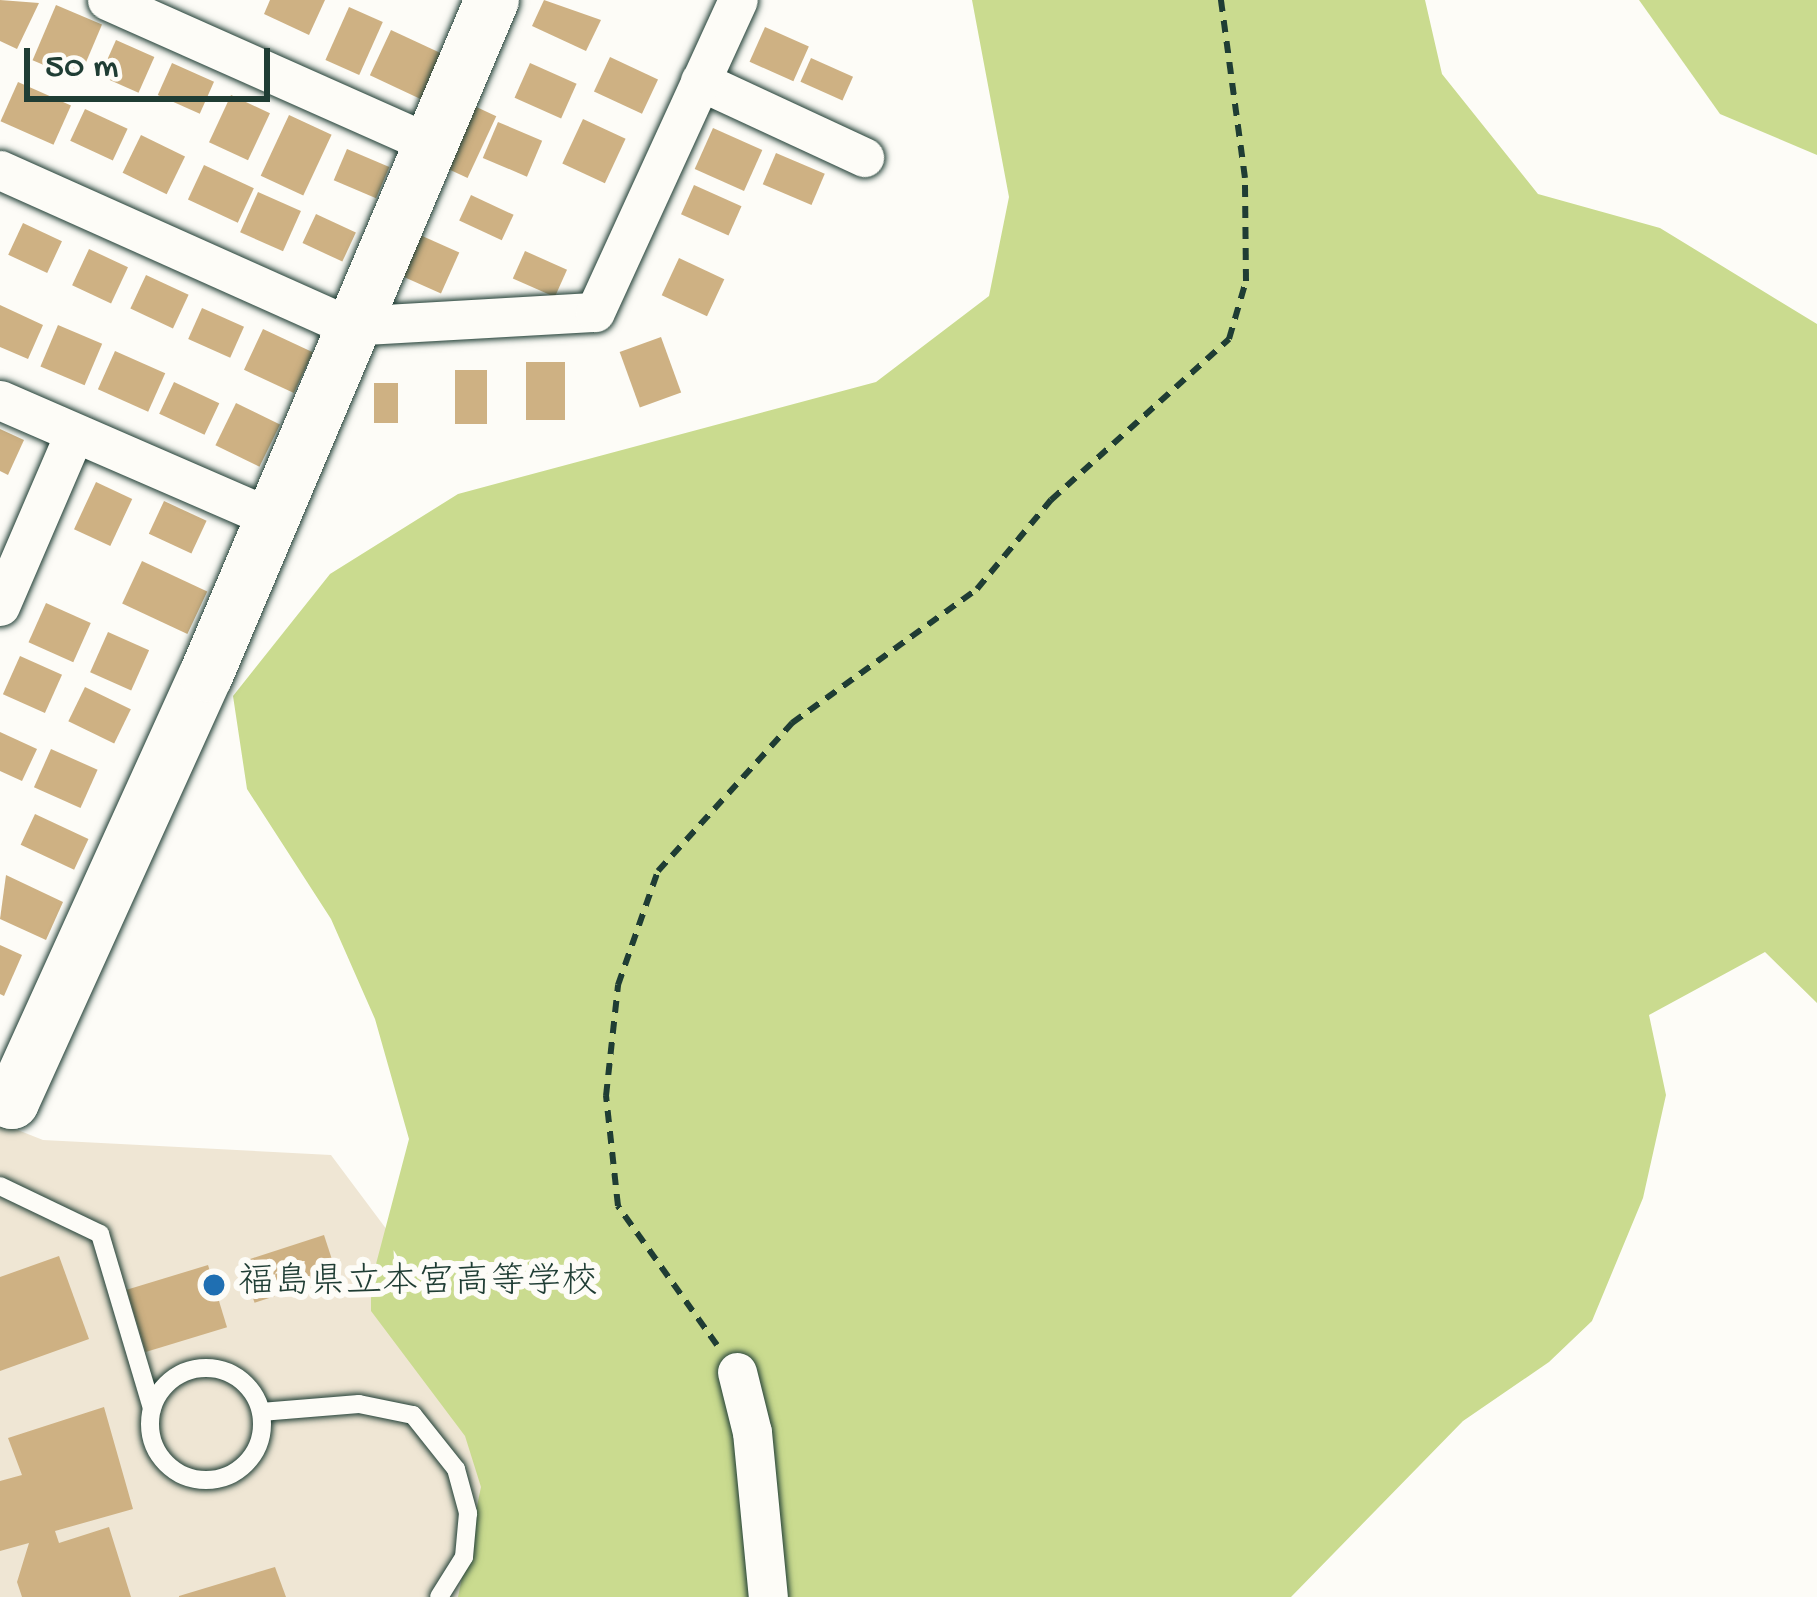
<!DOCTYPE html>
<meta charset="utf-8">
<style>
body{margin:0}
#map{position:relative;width:1817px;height:1597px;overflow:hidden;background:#fdfcf7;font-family:"Gochi Hand","Klee One",sans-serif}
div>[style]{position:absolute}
.built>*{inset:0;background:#efe6d4}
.green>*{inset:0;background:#cadb8f}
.building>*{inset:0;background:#ceb183;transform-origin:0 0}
.path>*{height:6px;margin-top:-3px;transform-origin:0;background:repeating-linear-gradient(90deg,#1f3d34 0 12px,transparent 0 21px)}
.roads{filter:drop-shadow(0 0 3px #1f3d34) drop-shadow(0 0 3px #1f3d34)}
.lane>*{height:18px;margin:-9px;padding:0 9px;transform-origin:9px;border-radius:9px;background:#fdfcf7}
.lane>.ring{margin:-9px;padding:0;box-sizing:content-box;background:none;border:18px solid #fdfcf7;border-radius:50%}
.street>*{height:39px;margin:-19.5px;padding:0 19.5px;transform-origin:19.5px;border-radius:19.5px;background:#fdfcf7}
.secondary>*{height:54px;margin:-27px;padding:0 27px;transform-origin:27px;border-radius:27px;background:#fdfcf7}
.dots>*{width:33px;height:33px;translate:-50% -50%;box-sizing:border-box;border:6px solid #fdfcf7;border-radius:50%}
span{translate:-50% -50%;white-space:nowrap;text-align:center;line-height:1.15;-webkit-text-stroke:12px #fdfcf7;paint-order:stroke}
.poi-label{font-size:36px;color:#1f3d34}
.left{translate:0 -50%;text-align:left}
.scale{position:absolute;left:24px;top:48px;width:246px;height:54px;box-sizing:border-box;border:6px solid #1f3d34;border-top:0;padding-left:15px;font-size:36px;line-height:42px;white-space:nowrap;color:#1f3d34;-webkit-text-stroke:9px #fdfcf7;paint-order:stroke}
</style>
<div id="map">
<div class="built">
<div style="clip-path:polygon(0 1123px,43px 1140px,331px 1155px,526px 1416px,494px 1597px,0 1597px)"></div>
</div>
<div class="green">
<div style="clip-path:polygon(972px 0,1425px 0,1442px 74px,1538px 194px,1660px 228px,1817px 324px,1817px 1003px,1765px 952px,1649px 1015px,1666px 1095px,1643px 1198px,1592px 1321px,1549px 1362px,1463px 1421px,1291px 1597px,458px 1597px,481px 1487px,465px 1436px,371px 1311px,371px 1283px,409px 1139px,375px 1019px,331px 919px,247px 789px,233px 696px,330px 574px,458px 494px,876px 382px,989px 296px,1009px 197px)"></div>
<div style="clip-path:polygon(1639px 0,1817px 0,1817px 155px,1720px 114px)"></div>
</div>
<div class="building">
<div style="clip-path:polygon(0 0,39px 3px,17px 49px,0 41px)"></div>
<div style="clip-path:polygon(270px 0,325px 0,309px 35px,264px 14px)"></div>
<div style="clip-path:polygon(544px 0,601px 20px,586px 51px,532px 26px)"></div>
<div style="left:56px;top:5px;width:50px;height:60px;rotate:23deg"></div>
<div style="left:349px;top:7px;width:37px;height:58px;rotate:24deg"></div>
<div style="left:765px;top:27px;width:48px;height:38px;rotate:24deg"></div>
<div style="left:391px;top:30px;width:57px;height:50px;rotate:25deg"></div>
<div style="left:116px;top:40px;width:42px;height:39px;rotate:24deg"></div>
<div style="left:610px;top:57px;width:53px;height:38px;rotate:25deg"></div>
<div style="left:811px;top:58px;width:46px;height:26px;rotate:24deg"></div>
<div style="left:172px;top:63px;width:46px;height:35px;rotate:24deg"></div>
<div style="left:530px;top:63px;width:51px;height:38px;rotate:24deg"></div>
<div style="left:18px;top:82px;width:58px;height:43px;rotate:24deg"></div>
<div style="left:231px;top:95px;width:43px;height:52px;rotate:25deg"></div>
<div style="left:470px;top:104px;width:29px;height:68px;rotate:25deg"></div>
<div style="left:85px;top:109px;width:47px;height:35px;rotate:25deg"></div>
<div style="left:289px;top:115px;width:47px;height:67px;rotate:25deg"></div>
<div style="left:583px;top:119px;width:47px;height:49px;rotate:25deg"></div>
<div style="left:498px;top:122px;width:48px;height:39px;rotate:23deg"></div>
<div style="left:713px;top:128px;width:54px;height:45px;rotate:24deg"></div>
<div style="left:141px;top:135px;width:49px;height:42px;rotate:26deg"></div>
<div style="left:347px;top:149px;width:46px;height:34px;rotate:23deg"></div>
<div style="left:776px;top:153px;width:53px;height:34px;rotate:23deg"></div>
<div style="left:204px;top:165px;width:55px;height:38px;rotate:25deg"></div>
<div style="left:694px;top:185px;width:52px;height:32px;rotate:24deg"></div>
<div style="left:258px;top:192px;width:47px;height:44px;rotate:24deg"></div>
<div style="left:471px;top:195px;width:47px;height:28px;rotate:25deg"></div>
<div style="left:316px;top:214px;width:44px;height:32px;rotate:25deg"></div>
<div style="left:23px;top:223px;width:43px;height:35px;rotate:25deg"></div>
<div style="left:420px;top:235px;width:43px;height:45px;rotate:24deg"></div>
<div style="left:89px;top:249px;width:43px;height:40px;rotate:25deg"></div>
<div style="left:525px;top:251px;width:46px;height:30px;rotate:24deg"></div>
<div style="left:679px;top:258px;width:50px;height:41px;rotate:25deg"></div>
<div style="left:146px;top:275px;width:47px;height:37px;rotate:25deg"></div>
<div style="clip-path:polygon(0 305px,43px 325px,28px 359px,0 347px)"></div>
<div style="left:202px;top:308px;width:46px;height:34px;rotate:24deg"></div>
<div style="left:58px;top:325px;width:48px;height:45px;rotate:23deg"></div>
<div style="left:263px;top:329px;width:55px;height:45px;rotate:25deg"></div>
<div style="left:661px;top:337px;width:59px;height:44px;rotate:70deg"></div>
<div style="left:115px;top:351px;width:55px;height:42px;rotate:24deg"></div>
<div style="left:526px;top:362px;width:39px;height:58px"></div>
<div style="left:455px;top:370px;width:32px;height:54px"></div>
<div style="left:174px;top:382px;width:50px;height:35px;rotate:25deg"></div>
<div style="left:374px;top:383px;width:24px;height:40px"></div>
<div style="left:236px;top:403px;width:49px;height:47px;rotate:26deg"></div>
<div style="clip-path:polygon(0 429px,24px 440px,8px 475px,0 471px)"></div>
<div style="left:96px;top:482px;width:40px;height:52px;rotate:25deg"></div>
<div style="left:164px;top:501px;width:47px;height:36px;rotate:25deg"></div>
<div style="left:142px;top:561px;width:72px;height:47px;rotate:25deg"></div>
<div style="left:46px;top:603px;width:49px;height:43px;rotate:24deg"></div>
<div style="left:108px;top:632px;width:45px;height:44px;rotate:24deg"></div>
<div style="left:20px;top:656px;width:46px;height:42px;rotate:24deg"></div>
<div style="left:85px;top:687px;width:51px;height:38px;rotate:26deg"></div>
<div style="clip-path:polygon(0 732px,37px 749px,22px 781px,0 771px)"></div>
<div style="left:51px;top:749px;width:51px;height:42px;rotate:24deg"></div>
<div style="left:35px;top:814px;width:59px;height:34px;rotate:25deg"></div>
<div style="clip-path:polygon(6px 875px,63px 902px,46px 940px,0 919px)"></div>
<div style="clip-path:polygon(0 945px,22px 955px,4px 996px,0 994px)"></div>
<div style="left:324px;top:1235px;width:43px;height:87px;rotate:72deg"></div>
<div style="clip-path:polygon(59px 1256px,89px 1339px,0 1371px,0 1277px)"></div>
<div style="left:208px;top:1265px;width:65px;height:85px;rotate:73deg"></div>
<div style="clip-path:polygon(104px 1407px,133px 1509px,55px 1531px,59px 1543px,109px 1527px,131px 1597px,22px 1597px,17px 1582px,29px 1543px,0 1551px,0 1481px,22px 1475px,8px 1438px)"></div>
<div style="clip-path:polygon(275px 1567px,286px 1597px,179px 1597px,179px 1596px)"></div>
</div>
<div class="path">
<div style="left:717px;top:1345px;width:171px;rotate:-125.5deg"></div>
<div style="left:618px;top:1206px;width:111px;rotate:-96.2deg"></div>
<div style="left:606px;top:1096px;width:112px;rotate:-83.8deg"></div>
<div style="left:618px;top:985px;width:121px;rotate:-70.7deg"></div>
<div style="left:658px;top:871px;width:200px;rotate:-47.8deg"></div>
<div style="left:792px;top:723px;width:228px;rotate:-35.9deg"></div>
<div style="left:977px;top:589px;width:116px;rotate:-50.3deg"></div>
<div style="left:1051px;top:500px;width:240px;rotate:-42.1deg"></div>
<div style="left:1229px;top:339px;width:60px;rotate:-73.7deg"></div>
<div style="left:1246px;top:281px;width:103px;rotate:-90.6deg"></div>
<div style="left:1245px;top:178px;width:180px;rotate:-97.7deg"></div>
</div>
<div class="roads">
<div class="lane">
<div style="left:0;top:1186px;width:111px;rotate:25.6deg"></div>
<div style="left:100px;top:1234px;width:182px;rotate:73.4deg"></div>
<div class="ring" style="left:150px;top:1368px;width:94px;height:94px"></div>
<div style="left:261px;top:1412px;width:98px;rotate:-4.7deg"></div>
<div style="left:359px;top:1404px;width:55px;rotate:11.5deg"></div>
<div style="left:413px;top:1415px;width:69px;rotate:51.5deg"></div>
<div style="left:456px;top:1469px;width:46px;rotate:74.7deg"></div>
<div style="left:468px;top:1513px;width:44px;rotate:95.2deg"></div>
<div style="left:464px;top:1557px;width:47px;rotate:122deg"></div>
</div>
<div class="street">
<div style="left:107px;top:0;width:351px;rotate:24deg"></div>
<div style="left:700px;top:81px;width:181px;rotate:24.9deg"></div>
<div style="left:0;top:170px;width:382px;rotate:24.1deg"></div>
<div style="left:349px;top:326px;width:246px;rotate:-3.3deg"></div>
<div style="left:595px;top:312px;width:343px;rotate:-65.4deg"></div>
<div style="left:0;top:400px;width:299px;rotate:23.5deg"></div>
<div style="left:0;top:606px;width:187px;rotate:-66.7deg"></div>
<div style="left:737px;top:1372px;width:62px;rotate:76deg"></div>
<div style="left:752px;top:1432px;width:166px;rotate:84.5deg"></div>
</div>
<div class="secondary">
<div style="left:0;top:1097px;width:13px;rotate:23deg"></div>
<div style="left:12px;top:1102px;width:469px;rotate:-65.6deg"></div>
<div style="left:206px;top:675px;width:733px;rotate:-67.04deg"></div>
</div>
</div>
<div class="dots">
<div style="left:214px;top:1285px;background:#1f6fb2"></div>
</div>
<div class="poi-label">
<span class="left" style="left:238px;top:1285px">福島県立本宮高等学校</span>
</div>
<div class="scale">50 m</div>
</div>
